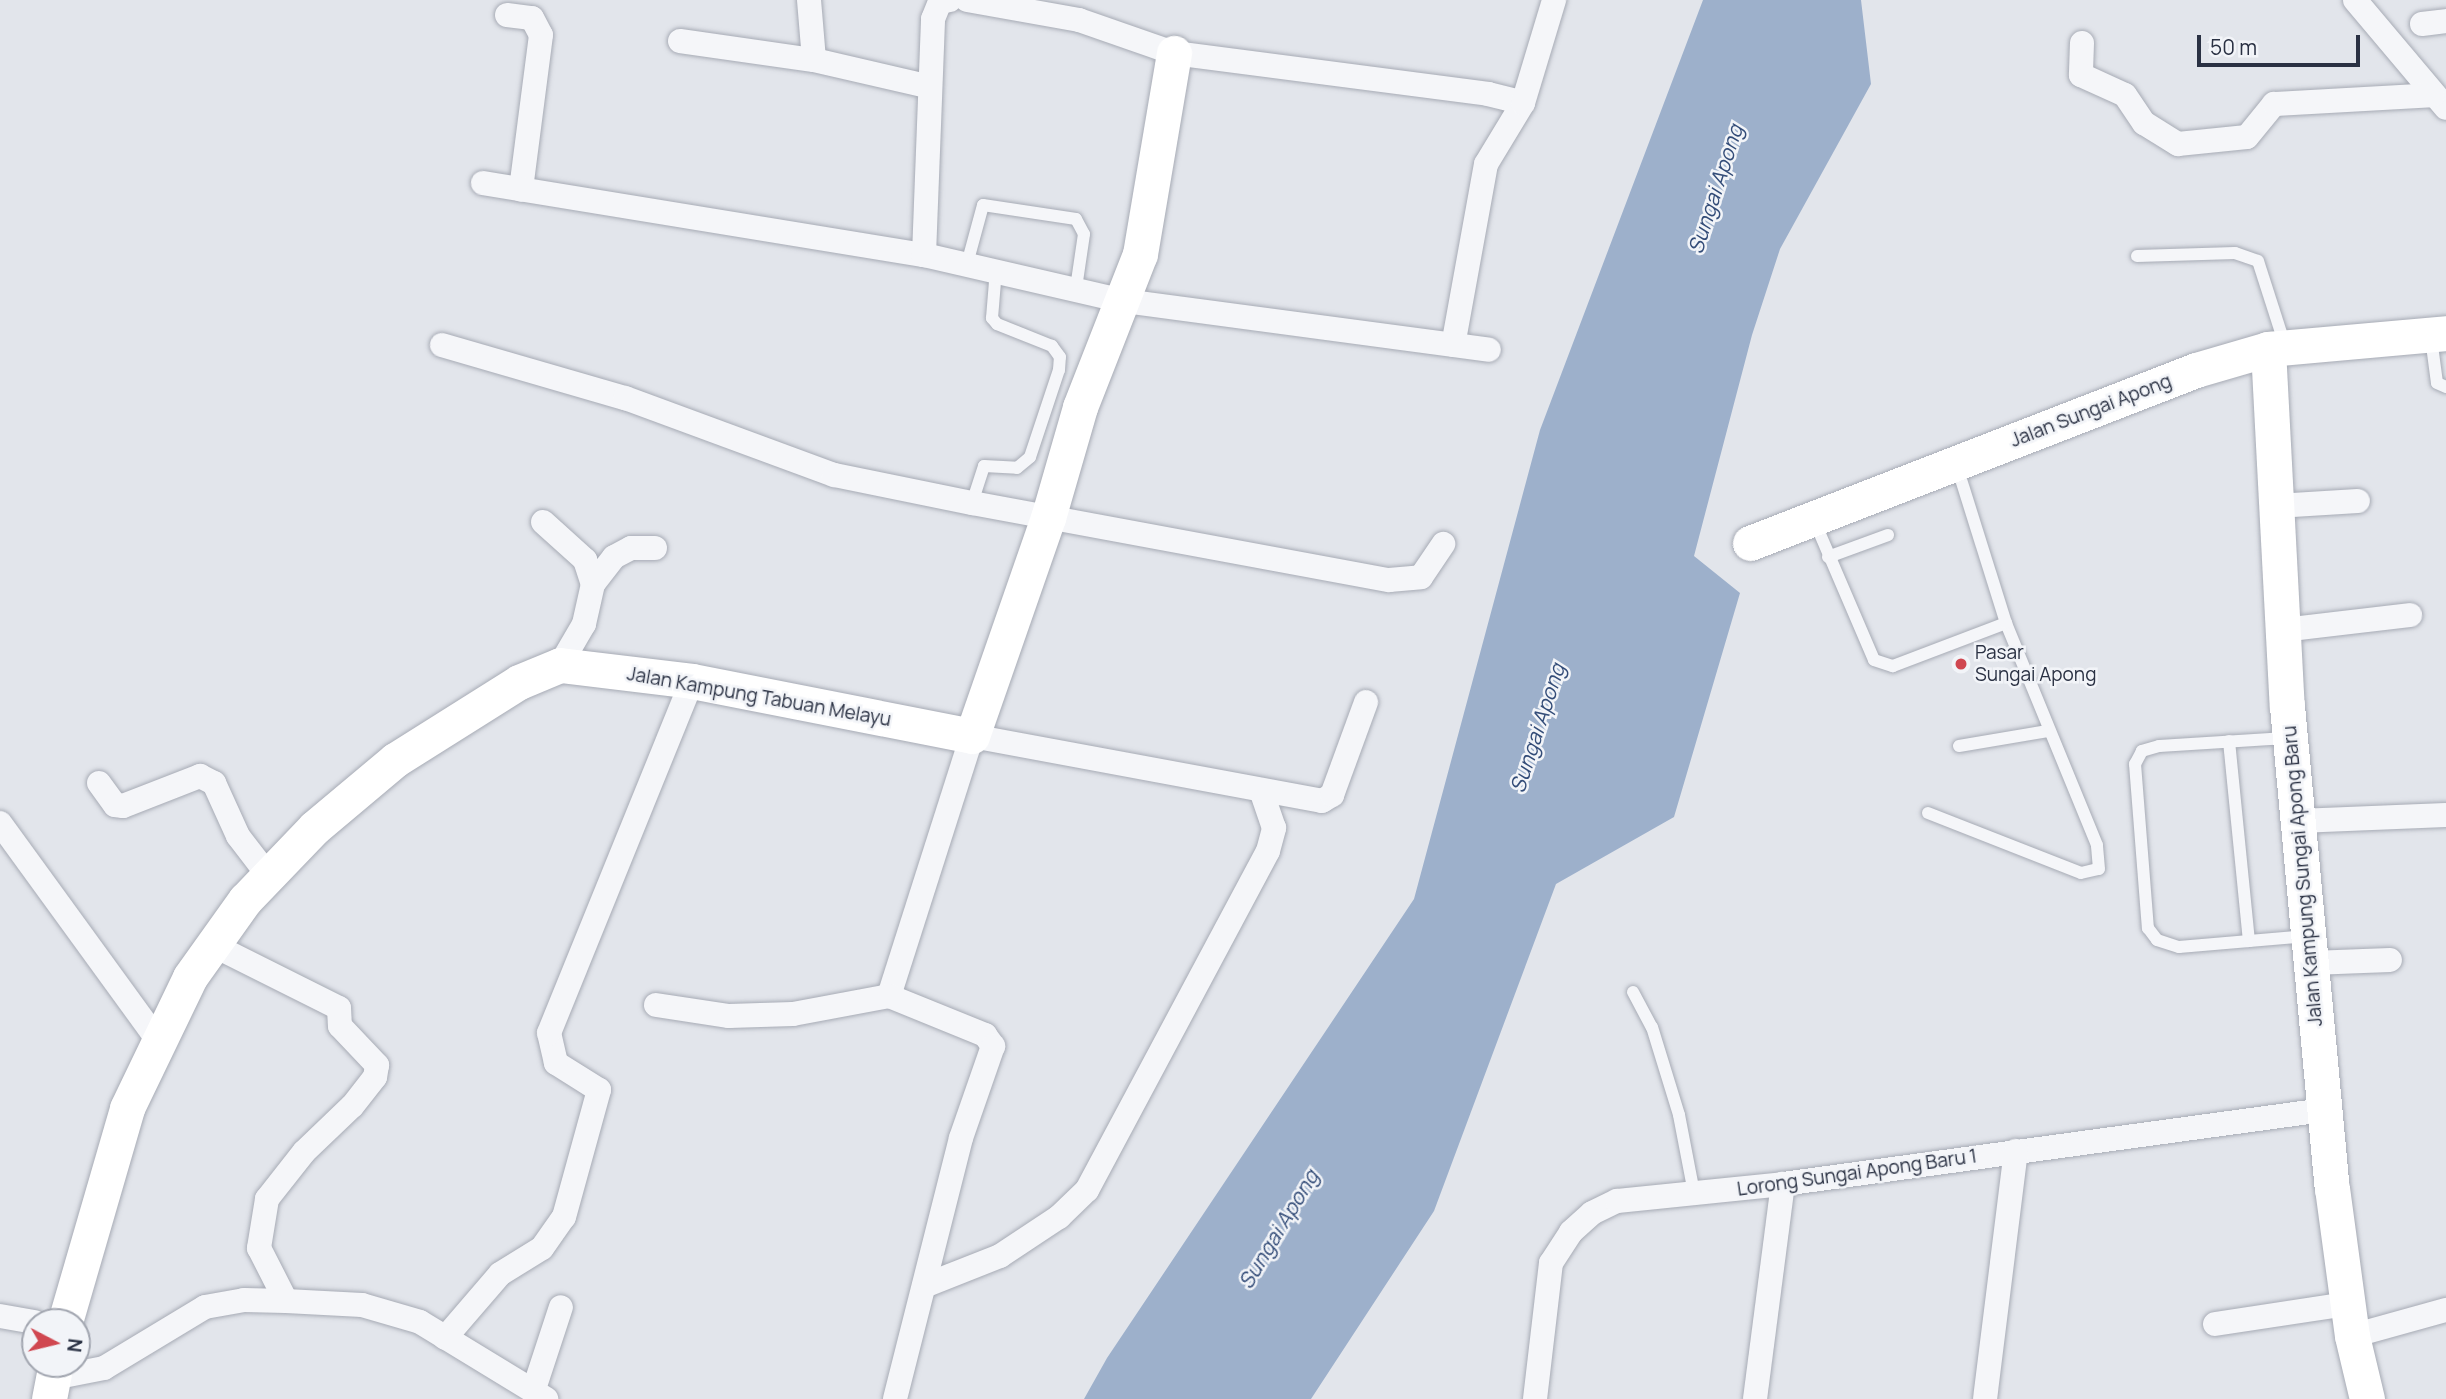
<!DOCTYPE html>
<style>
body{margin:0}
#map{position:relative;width:2446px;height:1399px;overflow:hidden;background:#e2e5eb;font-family:Manrope,sans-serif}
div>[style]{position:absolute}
.water>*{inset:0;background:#9db0cb}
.roads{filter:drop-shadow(0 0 2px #a7abb5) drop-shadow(0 0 2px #a7abb5)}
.lane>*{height:12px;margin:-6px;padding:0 6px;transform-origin:6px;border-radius:6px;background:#f5f6f9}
.street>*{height:24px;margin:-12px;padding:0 12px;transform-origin:12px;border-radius:12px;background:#f5f6f9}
.secondary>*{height:35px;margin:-17.5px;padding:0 17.5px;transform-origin:17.5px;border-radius:17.5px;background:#fff}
.dots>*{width:19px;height:19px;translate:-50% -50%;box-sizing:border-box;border:4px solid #f2f4f8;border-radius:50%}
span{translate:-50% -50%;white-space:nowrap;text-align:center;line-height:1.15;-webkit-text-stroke:5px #f2f4f8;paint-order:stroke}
.street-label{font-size:19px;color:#2a3143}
.poi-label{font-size:19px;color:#2a3143}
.left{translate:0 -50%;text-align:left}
.water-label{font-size:21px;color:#334c78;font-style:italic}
.north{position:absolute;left:21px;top:1308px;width:70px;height:70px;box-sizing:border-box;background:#f2f4f8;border:2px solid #a2a6b0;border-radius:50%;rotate:97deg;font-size:19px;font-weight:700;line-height:28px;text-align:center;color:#2a3143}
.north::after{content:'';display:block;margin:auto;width:24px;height:32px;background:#d04750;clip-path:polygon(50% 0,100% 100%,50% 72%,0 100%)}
.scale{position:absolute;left:2197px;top:35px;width:163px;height:32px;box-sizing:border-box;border:4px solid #2a3143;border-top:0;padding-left:9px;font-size:21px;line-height:24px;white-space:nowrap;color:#2a3143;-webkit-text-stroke:5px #f2f4f8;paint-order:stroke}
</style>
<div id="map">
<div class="water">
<div style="clip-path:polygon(1703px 0,1861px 0,1871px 84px,1780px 249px,1752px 335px,1694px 556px,1740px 593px,1674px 817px,1556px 884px,1434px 1211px,1311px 1399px,1084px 1399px,1107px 1358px,1414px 899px,1540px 430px)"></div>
</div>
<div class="roads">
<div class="lane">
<div style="left:2137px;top:256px;width:98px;rotate:-1.8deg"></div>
<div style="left:2235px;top:253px;width:24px;rotate:19deg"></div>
<div style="left:2258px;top:261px;width:88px;rotate:72.2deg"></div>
<div style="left:967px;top:264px;width:61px;rotate:-74.8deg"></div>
<div style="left:983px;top:205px;width:94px;rotate:8.6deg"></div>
<div style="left:1076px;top:219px;width:17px;rotate:62deg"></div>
<div style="left:1084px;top:234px;width:55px;rotate:98.4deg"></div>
<div style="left:2431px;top:338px;width:45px;rotate:82.4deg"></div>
<div style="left:2437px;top:383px;width:10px;rotate:24deg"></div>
<div style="left:972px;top:503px;width:39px;rotate:-72deg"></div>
<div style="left:984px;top:466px;width:33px;rotate:3deg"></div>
<div style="left:1017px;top:468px;width:17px;rotate:-40deg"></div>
<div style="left:1030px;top:457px;width:92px;rotate:-71.6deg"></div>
<div style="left:1059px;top:370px;width:13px;rotate:-86deg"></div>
<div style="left:1060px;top:357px;width:14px;rotate:-126deg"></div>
<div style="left:1052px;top:346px;width:59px;rotate:-158.2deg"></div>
<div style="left:997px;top:324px;width:8px;rotate:-130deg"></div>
<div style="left:992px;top:318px;width:49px;rotate:-85.3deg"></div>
<div style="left:1814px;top:520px;width:152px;rotate:66.8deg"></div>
<div style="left:1874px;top:660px;width:20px;rotate:18deg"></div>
<div style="left:1893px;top:666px;width:121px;rotate:-20.8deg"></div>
<div style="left:1828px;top:557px;width:64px;rotate:-20.1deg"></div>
<div style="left:2286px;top:738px;width:127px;rotate:176.4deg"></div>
<div style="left:2159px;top:746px;width:18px;rotate:164deg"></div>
<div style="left:2142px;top:751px;width:15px;rotate:118deg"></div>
<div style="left:2135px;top:764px;width:165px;rotate:85.5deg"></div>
<div style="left:2148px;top:928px;width:15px;rotate:53deg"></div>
<div style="left:2157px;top:940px;width:23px;rotate:18deg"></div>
<div style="left:2179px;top:947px;width:129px;rotate:-4.9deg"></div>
<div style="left:2229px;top:741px;width:201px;rotate:84.3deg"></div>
<div style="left:1959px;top:746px;width:90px;rotate:-9.6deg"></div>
<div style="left:1928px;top:813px;width:164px;rotate:21.4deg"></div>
<div style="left:2081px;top:873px;width:18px;rotate:-13deg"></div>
<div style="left:2099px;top:869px;width:24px;rotate:-95deg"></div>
<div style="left:2097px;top:845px;width:240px;rotate:-112.3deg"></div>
<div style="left:2006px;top:623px;width:164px;rotate:-107.4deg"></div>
<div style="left:1633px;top:992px;width:40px;rotate:62deg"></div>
<div style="left:1652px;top:1027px;width:92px;rotate:72.9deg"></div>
<div style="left:1679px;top:1115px;width:79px;rotate:79.1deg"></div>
</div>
<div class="street">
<div style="left:809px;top:0;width:60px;rotate:85.2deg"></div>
<div style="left:967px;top:0;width:114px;rotate:10.1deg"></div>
<div style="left:1079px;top:20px;width:101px;rotate:19.2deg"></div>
<div style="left:1174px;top:53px;width:317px;rotate:7.4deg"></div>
<div style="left:1488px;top:94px;width:36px;rotate:14deg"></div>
<div style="left:1523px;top:103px;width:71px;rotate:121.2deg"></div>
<div style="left:1486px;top:164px;width:184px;rotate:100.3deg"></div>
<div style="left:2355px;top:0;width:141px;rotate:49.9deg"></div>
<div style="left:507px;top:15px;width:25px;rotate:7deg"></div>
<div style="left:532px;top:18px;width:19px;rotate:62deg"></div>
<div style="left:541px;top:35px;width:156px;rotate:97.4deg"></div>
<div style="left:2422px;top:24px;width:24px;rotate:-7deg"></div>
<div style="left:680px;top:41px;width:135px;rotate:8.1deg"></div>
<div style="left:814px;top:60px;width:116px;rotate:13deg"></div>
<div style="left:2082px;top:43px;width:32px;rotate:92deg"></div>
<div style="left:2081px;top:75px;width:48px;rotate:24.4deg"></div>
<div style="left:2125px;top:95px;width:34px;rotate:56deg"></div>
<div style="left:2144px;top:123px;width:40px;rotate:32deg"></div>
<div style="left:2178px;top:144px;width:69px;rotate:-5.8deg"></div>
<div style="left:2247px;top:137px;width:43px;rotate:-50.7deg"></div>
<div style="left:2274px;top:104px;width:159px;rotate:-3.2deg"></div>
<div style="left:1523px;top:103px;width:108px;rotate:-73.2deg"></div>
<div style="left:483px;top:183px;width:447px;rotate:9.3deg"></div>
<div style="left:924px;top:255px;width:205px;rotate:13deg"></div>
<div style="left:1124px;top:301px;width:368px;rotate:7.6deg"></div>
<div style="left:924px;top:255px;width:236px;rotate:-87.8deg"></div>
<div style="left:933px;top:19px;width:18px;rotate:-68deg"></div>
<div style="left:940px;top:2px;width:10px;rotate:-11deg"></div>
<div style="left:442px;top:345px;width:191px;rotate:16.2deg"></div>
<div style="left:625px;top:398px;width:223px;rotate:20.2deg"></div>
<div style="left:834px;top:475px;width:141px;rotate:11.5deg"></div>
<div style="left:972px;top:503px;width:424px;rotate:10.5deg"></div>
<div style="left:1389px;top:580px;width:32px;rotate:-5deg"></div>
<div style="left:1421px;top:577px;width:40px;rotate:-56deg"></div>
<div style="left:2276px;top:506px;width:82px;rotate:-3.5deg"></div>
<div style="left:543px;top:522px;width:57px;rotate:42.1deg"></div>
<div style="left:585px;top:560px;width:25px;rotate:72deg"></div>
<div style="left:593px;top:584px;width:41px;rotate:102.7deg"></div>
<div style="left:584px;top:624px;width:48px;rotate:120.3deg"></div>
<div style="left:593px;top:584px;width:34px;rotate:-52deg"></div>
<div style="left:614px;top:557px;width:19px;rotate:-28deg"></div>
<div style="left:631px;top:548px;width:24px"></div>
<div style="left:2283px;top:630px;width:128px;rotate:-6.7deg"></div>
<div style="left:99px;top:783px;width:27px;rotate:54deg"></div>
<div style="left:115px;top:805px;width:8px;rotate:7deg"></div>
<div style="left:123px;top:806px;width:83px;rotate:-21.3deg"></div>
<div style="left:200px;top:776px;width:16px;rotate:27deg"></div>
<div style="left:214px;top:783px;width:58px;rotate:65.6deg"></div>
<div style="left:238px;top:836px;width:49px;rotate:52.4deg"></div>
<div style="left:2298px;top:821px;width:148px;rotate:-2.3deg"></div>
<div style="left:0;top:823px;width:267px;rotate:54deg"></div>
<div style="left:211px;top:944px;width:143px;rotate:26.6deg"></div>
<div style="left:339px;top:1008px;width:18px;rotate:87deg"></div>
<div style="left:340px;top:1026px;width:54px;rotate:46.5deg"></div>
<div style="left:377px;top:1065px;width:12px;rotate:99deg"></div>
<div style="left:375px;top:1077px;width:37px;rotate:128deg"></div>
<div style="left:352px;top:1106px;width:66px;rotate:136.2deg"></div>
<div style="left:304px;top:1152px;width:60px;rotate:128.2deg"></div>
<div style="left:267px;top:1199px;width:50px;rotate:99.3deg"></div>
<div style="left:259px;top:1248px;width:59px;rotate:63deg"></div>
<div style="left:2311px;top:963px;width:79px;rotate:-2.2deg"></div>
<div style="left:889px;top:996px;width:273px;rotate:-72.3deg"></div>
<div style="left:972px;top:736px;width:356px;rotate:10.5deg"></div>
<div style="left:1322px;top:801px;width:12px;rotate:-31deg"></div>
<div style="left:1332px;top:795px;width:99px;rotate:-69.9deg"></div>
<div style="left:656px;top:1005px;width:74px;rotate:8.6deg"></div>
<div style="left:729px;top:1016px;width:64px;rotate:-1.8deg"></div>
<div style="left:793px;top:1014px;width:98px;rotate:-10.6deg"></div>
<div style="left:889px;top:996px;width:104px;rotate:22.1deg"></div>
<div style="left:985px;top:1035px;width:14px;rotate:54deg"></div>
<div style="left:993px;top:1046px;width:97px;rotate:109.2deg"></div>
<div style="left:961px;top:1138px;width:269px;rotate:104.2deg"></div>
<div style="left:924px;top:1286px;width:82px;rotate:-21.5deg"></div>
<div style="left:1000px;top:1256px;width:71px;rotate:-33.5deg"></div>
<div style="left:1059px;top:1217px;width:39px;rotate:-44deg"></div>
<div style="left:1087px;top:1190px;width:384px;rotate:-61.9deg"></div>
<div style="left:1268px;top:851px;width:24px;rotate:-75deg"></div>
<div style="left:1274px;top:828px;width:39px;rotate:-109deg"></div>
<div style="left:0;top:1316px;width:36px;rotate:10deg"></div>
<div style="left:2215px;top:1324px;width:134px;rotate:-8.6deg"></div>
<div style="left:2352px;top:1336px;width:98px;rotate:-15.5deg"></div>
<div style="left:445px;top:1338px;width:84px;rotate:-49.3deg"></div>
<div style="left:500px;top:1274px;width:49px;rotate:-31.8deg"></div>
<div style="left:542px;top:1248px;width:38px;rotate:-55deg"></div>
<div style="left:564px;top:1217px;width:132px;rotate:-74.6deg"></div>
<div style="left:599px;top:1090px;width:51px;rotate:-147.9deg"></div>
<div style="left:556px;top:1063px;width:31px;rotate:-103deg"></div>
<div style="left:549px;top:1033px;width:380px;rotate:-67.9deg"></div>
<div style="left:53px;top:1378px;width:52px;rotate:-11.1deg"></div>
<div style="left:104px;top:1368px;width:118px;rotate:-31.1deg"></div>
<div style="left:205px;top:1307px;width:40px;rotate:-10deg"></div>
<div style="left:244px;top:1300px;width:42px;rotate:1.4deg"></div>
<div style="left:286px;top:1301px;width:76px;rotate:3deg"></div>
<div style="left:362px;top:1305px;width:60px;rotate:16.3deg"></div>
<div style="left:420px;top:1322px;width:148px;rotate:31.4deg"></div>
<div style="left:534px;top:1389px;width:86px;rotate:-71.8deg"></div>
<div style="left:1535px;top:1399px;width:137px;rotate:-83.3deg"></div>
<div style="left:1551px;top:1263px;width:37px;rotate:-57deg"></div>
<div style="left:1571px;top:1232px;width:28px;rotate:-42deg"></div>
<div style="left:1592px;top:1213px;width:28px;rotate:-26deg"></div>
<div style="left:1617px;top:1201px;width:167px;rotate:-5.8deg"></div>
<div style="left:1783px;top:1184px;width:546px;rotate:-7.79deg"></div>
<div style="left:1755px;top:1399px;width:217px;rotate:-82.6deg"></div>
<div style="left:1985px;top:1399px;width:250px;rotate:-82.9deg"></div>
</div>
<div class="secondary">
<div style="left:2268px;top:349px;width:358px;rotate:87deg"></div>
<div style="left:2287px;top:706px;width:484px;rotate:84.7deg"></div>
<div style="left:2332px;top:1188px;width:149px;rotate:82.3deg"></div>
<div style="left:2352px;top:1336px;width:65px;rotate:76.6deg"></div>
<div style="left:1750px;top:543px;width:478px;rotate:-21.2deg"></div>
<div style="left:2196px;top:370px;width:75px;rotate:-16.3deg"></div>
<div style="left:2268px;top:349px;width:179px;rotate:-5.1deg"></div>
<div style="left:65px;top:1322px;width:223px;rotate:-73.8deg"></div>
<div style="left:127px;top:1108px;width:145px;rotate:-64.3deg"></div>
<div style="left:190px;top:977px;width:95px;rotate:-54.5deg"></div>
<div style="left:245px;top:900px;width:100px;rotate:-46.2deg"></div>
<div style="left:314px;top:828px;width:106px;rotate:-40deg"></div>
<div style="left:395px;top:760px;width:146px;rotate:-32.2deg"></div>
<div style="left:519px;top:682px;width:44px;rotate:-22.5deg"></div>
<div style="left:560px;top:665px;width:133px;rotate:6.9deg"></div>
<div style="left:692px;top:681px;width:285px;rotate:11.1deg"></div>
<div style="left:972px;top:736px;width:231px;rotate:-70.8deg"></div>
<div style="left:1048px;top:518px;width:116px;rotate:-73.9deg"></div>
<div style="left:1080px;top:407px;width:164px;rotate:-68.6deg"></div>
<div style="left:1140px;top:254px;width:204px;rotate:-80.4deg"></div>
<div style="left:49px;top:1399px;width:36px;rotate:-79deg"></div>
</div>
</div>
<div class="dots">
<div style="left:1961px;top:664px;background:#d04750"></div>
</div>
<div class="street-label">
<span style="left:2091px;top:411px;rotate:-21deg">Jalan Sungai Apong</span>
<span style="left:759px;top:697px;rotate:10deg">Jalan Kampung Tabuan Melayu</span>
<span style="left:2303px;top:876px;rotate:-95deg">Jalan Kampung Sungai Apong Baru</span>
<span style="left:1857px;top:1173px;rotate:-8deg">Lorong Sungai Apong Baru 1</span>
</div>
<div class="poi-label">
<span class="left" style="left:1975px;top:664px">Pasar<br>Sungai Apong</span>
</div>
<div class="water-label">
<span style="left:1715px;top:189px;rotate:-72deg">Sungai Apong</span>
<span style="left:1537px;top:728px;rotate:-72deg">Sungai Apong</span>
<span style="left:1278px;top:1229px;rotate:-59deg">Sungai Apong</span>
</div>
<div class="north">N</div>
<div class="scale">50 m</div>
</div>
